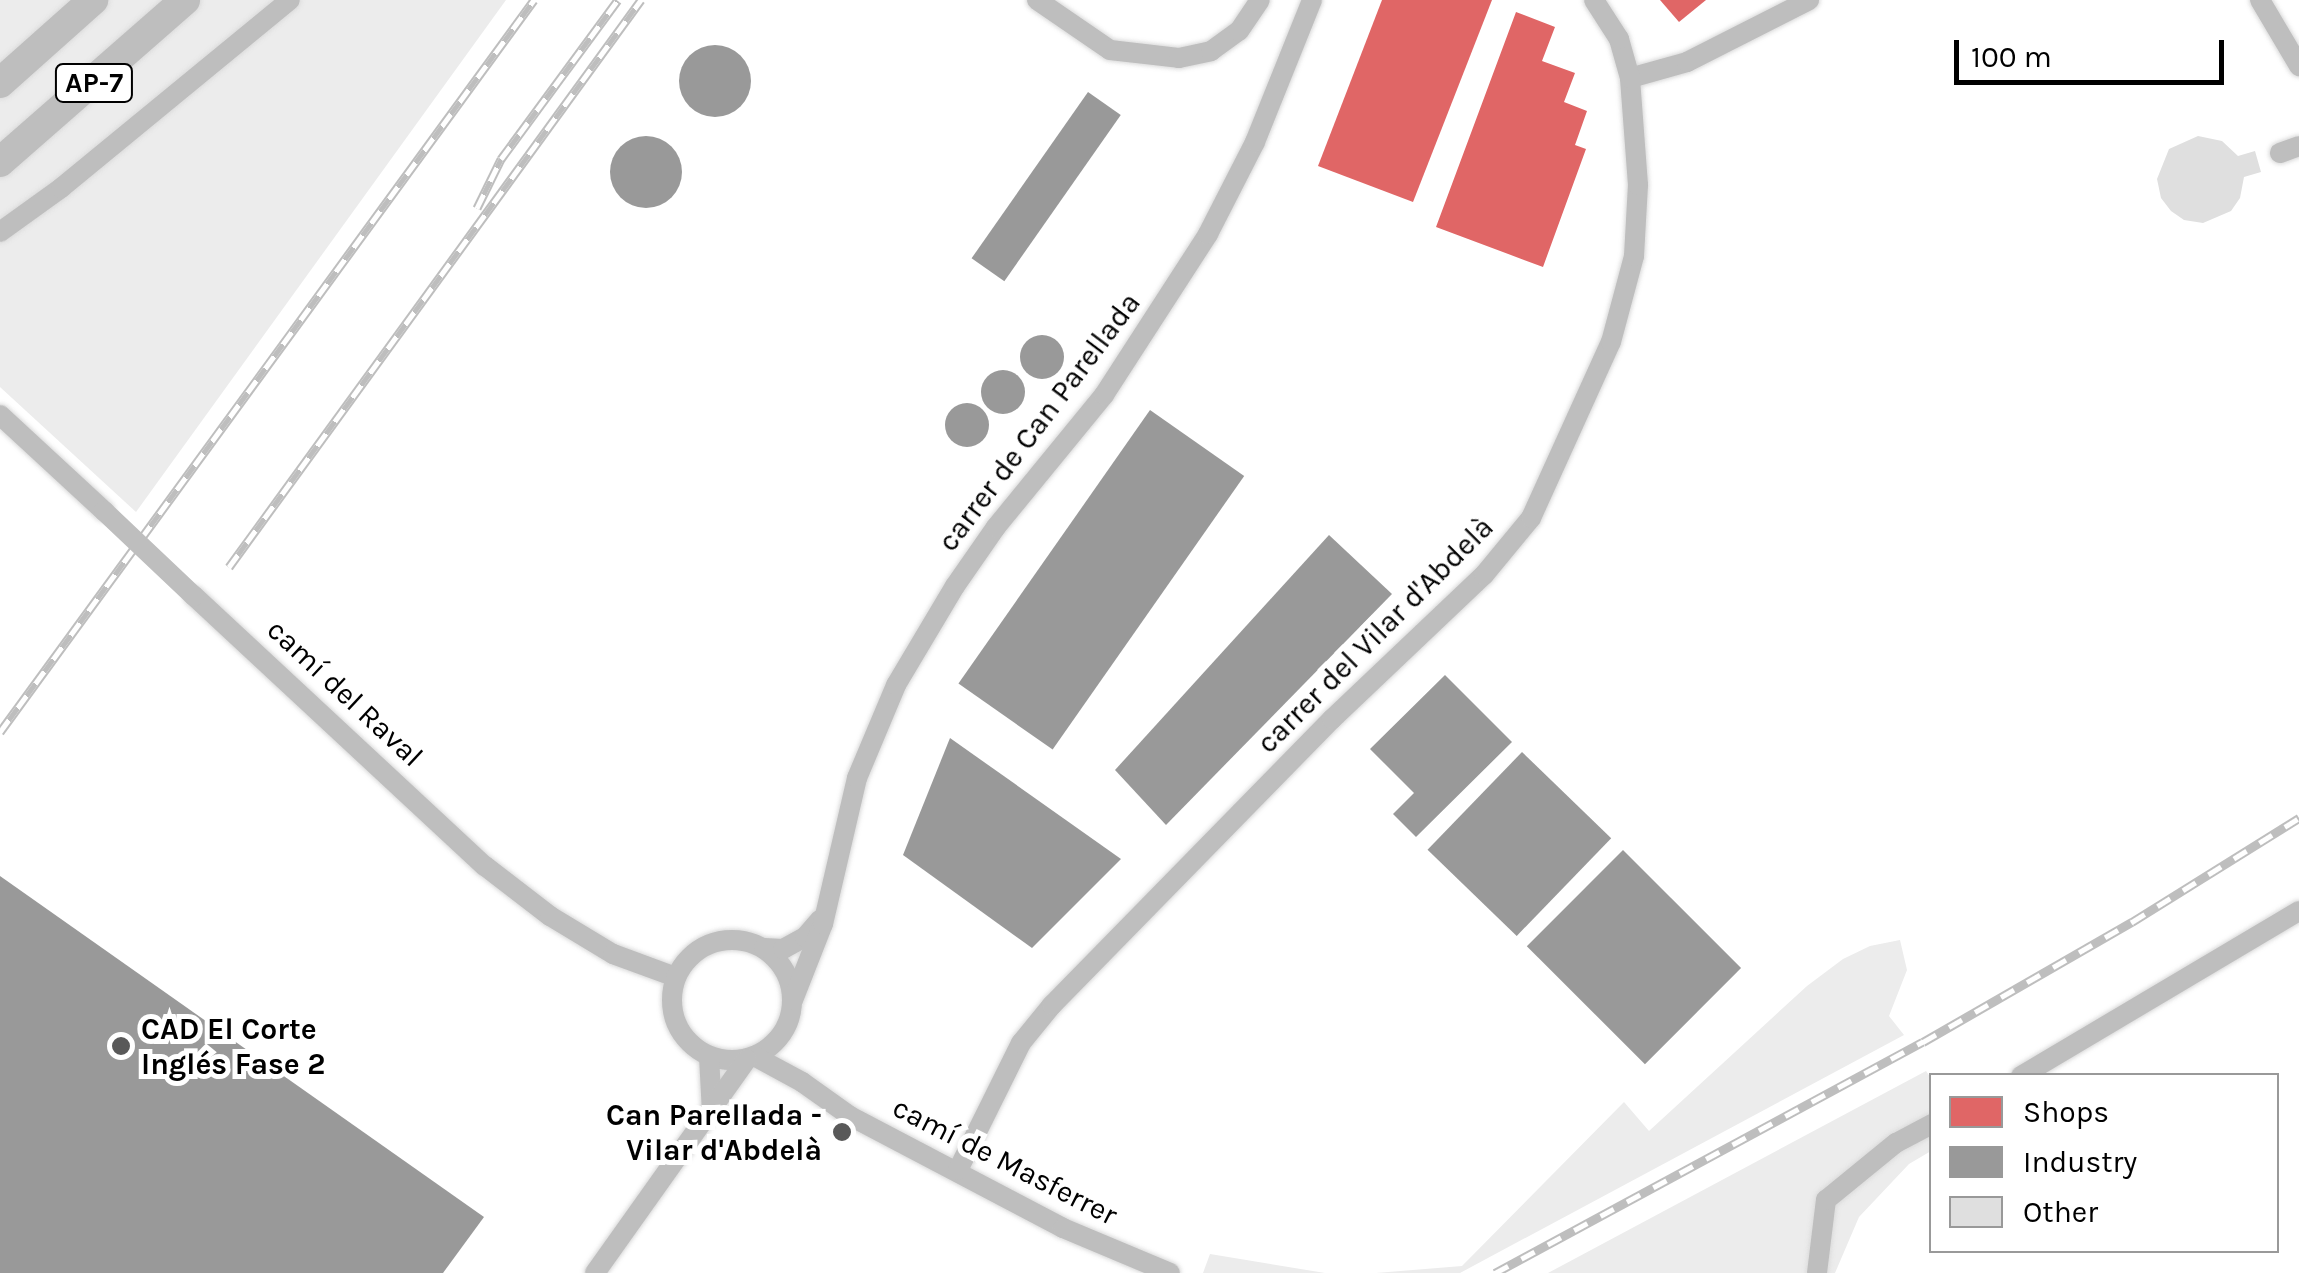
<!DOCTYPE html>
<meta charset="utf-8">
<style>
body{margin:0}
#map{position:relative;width:2299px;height:1273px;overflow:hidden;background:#fff;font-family:Karla,sans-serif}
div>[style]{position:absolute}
.green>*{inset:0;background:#ececec}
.shops>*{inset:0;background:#e06666}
.industry>*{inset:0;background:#999;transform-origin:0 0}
.round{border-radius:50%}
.building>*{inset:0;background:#dfdfdf}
.roads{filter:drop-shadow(0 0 2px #dbdbdb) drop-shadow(0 0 2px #dbdbdb)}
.minor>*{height:20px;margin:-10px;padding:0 10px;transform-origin:10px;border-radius:10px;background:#bebebe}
.minor>.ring{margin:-10px;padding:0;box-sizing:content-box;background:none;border:20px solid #bebebe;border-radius:50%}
.highway>*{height:30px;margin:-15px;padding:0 15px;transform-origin:15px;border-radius:15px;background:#bebebe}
.rail>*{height:9px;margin-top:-4.5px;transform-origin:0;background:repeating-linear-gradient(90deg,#fff 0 15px,#bebebe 0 30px);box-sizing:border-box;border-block:2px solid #bebebe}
.minor-bridge>*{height:20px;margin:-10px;padding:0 10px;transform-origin:10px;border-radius:10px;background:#bebebe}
.dots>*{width:28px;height:28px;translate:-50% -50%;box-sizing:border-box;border:5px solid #fff;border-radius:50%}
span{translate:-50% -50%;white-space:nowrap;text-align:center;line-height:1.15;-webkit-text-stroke:10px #fff;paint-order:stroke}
.shield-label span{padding:2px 8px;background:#fff;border:2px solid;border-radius:8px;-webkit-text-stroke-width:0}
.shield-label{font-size:28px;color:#000;font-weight:700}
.street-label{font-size:30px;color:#000}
.poi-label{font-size:30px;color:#000;font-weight:700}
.left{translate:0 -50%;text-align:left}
.right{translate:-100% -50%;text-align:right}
.legend{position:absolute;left:1929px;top:1073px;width:350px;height:180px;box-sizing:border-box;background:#fff;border:2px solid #999;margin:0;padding:12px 18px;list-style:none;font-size:30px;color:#000}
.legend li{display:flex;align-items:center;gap:20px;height:50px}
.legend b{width:50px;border:2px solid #999}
.scale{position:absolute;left:1954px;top:40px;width:270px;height:45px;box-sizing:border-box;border:5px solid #000;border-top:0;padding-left:12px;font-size:30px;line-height:35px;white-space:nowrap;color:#000;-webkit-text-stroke:8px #fff;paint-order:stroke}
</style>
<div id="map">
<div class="green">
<div style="clip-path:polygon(0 0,506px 0,136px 512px,0 387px)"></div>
<div style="clip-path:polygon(1900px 940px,1907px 970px,1889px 1016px,1904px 1035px,1460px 1273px,1376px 1273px,1462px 1266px,1624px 1102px,1649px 1131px,1807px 986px,1843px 959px,1870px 946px)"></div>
<div style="clip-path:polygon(1926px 1071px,1931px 1078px,1931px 1151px,1909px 1164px,1859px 1217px,1835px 1273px,1548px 1273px)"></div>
<div style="clip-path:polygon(1210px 1254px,1325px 1273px,1203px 1273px)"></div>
</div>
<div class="shops">
<div style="clip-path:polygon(1382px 0,1492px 0,1413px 202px,1318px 166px)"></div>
<div style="clip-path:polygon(1660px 0,1706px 0,1679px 22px)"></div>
<div style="clip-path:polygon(1516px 12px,1555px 27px,1542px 61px,1575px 73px,1564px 102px,1587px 111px,1575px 145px,1586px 149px,1543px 267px,1436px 227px)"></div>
</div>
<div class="industry">
<div class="round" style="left:679px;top:45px;width:72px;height:72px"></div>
<div style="left:1088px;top:92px;width:40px;height:203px;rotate:35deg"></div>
<div class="round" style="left:610px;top:136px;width:72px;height:72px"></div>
<div class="round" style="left:1020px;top:335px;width:44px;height:44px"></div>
<div class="round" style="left:981px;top:370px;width:44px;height:44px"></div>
<div class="round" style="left:945px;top:403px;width:44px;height:44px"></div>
<div style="left:1150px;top:410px;width:115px;height:334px;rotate:35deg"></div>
<div style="clip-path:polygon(1329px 535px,1392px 594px,1166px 825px,1115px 770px)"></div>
<div style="clip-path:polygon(1445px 675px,1512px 742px,1416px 837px,1393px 814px,1414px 793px,1370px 749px)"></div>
<div style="clip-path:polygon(950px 738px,1121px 859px,1032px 948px,903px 855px)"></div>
<div style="left:1522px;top:752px;width:124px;height:136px;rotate:44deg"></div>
<div style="left:1623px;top:850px;width:167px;height:136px;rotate:45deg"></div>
<div style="clip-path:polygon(0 876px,484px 1217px,443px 1273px,0 1273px)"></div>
</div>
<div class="building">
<div style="clip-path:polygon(2198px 136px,2222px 141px,2238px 156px,2255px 151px,2261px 172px,2244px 177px,2240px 198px,2231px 211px,2203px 223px,2184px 220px,2171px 211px,2161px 198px,2157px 179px,2169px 149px)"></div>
</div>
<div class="roads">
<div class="minor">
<div style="left:1037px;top:0;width:88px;rotate:34.4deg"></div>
<div style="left:1110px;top:50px;width:69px;rotate:6.6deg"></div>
<div style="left:1179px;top:58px;width:33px;rotate:-12deg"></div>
<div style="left:1211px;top:51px;width:34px;rotate:-36deg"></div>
<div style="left:1239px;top:31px;width:37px;rotate:-56deg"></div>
<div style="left:2260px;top:0;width:77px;rotate:59.4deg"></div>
<div style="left:1630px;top:78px;width:59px;rotate:-15.7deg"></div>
<div style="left:1687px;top:62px;width:137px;rotate:-26.9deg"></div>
<div style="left:2280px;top:153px;width:20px;rotate:-20deg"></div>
<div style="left:0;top:232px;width:75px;rotate:-35.8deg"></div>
<div style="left:61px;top:188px;width:296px;rotate:-39.4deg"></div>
<div style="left:0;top:415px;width:142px;rotate:42.7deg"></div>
<div style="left:194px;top:596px;width:397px;rotate:42.9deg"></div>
<div style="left:485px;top:866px;width:82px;rotate:37.6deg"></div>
<div style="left:550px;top:916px;width:74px;rotate:31.1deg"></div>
<div style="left:613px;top:954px;width:67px;rotate:20.1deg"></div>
<div class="ring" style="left:672px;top:940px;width:100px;height:100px"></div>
<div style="left:764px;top:948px;width:19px;rotate:3deg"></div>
<div style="left:783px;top:949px;width:25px;rotate:-29deg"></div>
<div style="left:805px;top:937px;width:23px;rotate:-49deg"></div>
<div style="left:793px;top:1000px;width:82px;rotate:-68.5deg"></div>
<div style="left:823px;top:924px;width:150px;rotate:-76.9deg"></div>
<div style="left:857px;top:778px;width:101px;rotate:-67.2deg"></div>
<div style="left:896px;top:685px;width:115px;rotate:-59.2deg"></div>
<div style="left:955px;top:586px;width:72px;rotate:-55.2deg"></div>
<div style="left:996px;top:527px;width:171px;rotate:-50.7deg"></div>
<div style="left:1104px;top:395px;width:192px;rotate:-57.1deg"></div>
<div style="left:1208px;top:234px;width:103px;rotate:-62.9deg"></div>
<div style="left:1255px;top:142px;width:153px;rotate:-68.1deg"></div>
<div style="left:709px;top:1056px;width:57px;rotate:87deg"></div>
<div style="left:754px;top:1056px;width:55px;rotate:28.4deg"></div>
<div style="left:802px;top:1082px;width:59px;rotate:35.3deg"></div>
<div style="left:850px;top:1116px;width:241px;rotate:27.7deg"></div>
<div style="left:1063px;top:1228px;width:116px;rotate:22.8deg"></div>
<div style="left:2021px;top:1076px;width:323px;rotate:-30.7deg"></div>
<div style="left:958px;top:1170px;width:142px;rotate:-63.6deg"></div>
<div style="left:1021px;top:1043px;width:49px;rotate:-50.8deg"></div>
<div style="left:1052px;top:1005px;width:400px;rotate:-45.6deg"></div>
<div style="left:1332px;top:719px;width:209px;rotate:-43.5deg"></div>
<div style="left:1484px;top:575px;width:74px;rotate:-50.5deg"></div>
<div style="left:1531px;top:518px;width:193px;rotate:-65.6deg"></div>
<div style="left:1611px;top:342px;width:89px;rotate:-75deg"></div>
<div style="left:1634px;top:256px;width:71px;rotate:-86.8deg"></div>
<div style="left:1638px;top:185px;width:107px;rotate:-94.3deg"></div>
<div style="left:1630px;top:78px;width:41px;rotate:-105.8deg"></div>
<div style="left:1619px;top:39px;width:46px;rotate:-122.7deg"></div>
<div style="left:595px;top:1273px;width:262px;rotate:-54.6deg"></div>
<div style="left:1817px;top:1273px;width:74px;rotate:-83deg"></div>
<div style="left:1826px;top:1200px;width:90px;rotate:-39.2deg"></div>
<div style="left:1896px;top:1143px;width:41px;rotate:-27.8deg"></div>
</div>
<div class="highway">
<div style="left:0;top:83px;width:125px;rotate:-41.7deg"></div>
<div style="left:0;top:162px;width:246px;rotate:-41.2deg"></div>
</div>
</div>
<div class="rail">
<div style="left:477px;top:208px;width:55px;rotate:-63.9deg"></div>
<div style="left:501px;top:159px;width:197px;rotate:-53.7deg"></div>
<div style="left:229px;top:567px;width:701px;rotate:-54deg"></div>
<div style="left:0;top:732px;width:906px;rotate:-53.89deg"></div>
<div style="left:1495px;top:1273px;width:486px;rotate:-28.4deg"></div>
<div style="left:1923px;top:1042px;width:241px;rotate:-29.9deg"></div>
<div style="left:2132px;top:922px;width:197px;rotate:-31.9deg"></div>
</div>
<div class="minor-bridge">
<div style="left:104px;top:511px;width:124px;rotate:43.4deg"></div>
</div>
<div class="dots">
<div style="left:121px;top:1046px;background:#595959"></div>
<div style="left:842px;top:1132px;background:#595959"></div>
</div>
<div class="shield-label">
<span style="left:94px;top:83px">AP-7</span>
</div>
<div class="street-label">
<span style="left:1039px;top:422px;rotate:-53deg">carrer de Can Parellada</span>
<span style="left:1375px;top:635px;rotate:-45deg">carrer del Vilar d'Abdelà</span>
<span style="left:345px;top:693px;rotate:43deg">camí del Raval</span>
<span style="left:1005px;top:1161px;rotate:27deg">camí de Masferrer</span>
</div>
<div class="poi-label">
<span class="left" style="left:141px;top:1046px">CAD El Corte<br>Inglés Fase 2</span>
<span class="right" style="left:822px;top:1132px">Can Parellada -<br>Vilar d'Abdelà</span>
</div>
<ul class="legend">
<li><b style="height:28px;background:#e06666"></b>Shops</li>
<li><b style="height:28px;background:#999"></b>Industry</li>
<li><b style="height:28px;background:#dfdfdf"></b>Other</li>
</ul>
<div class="scale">100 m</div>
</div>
